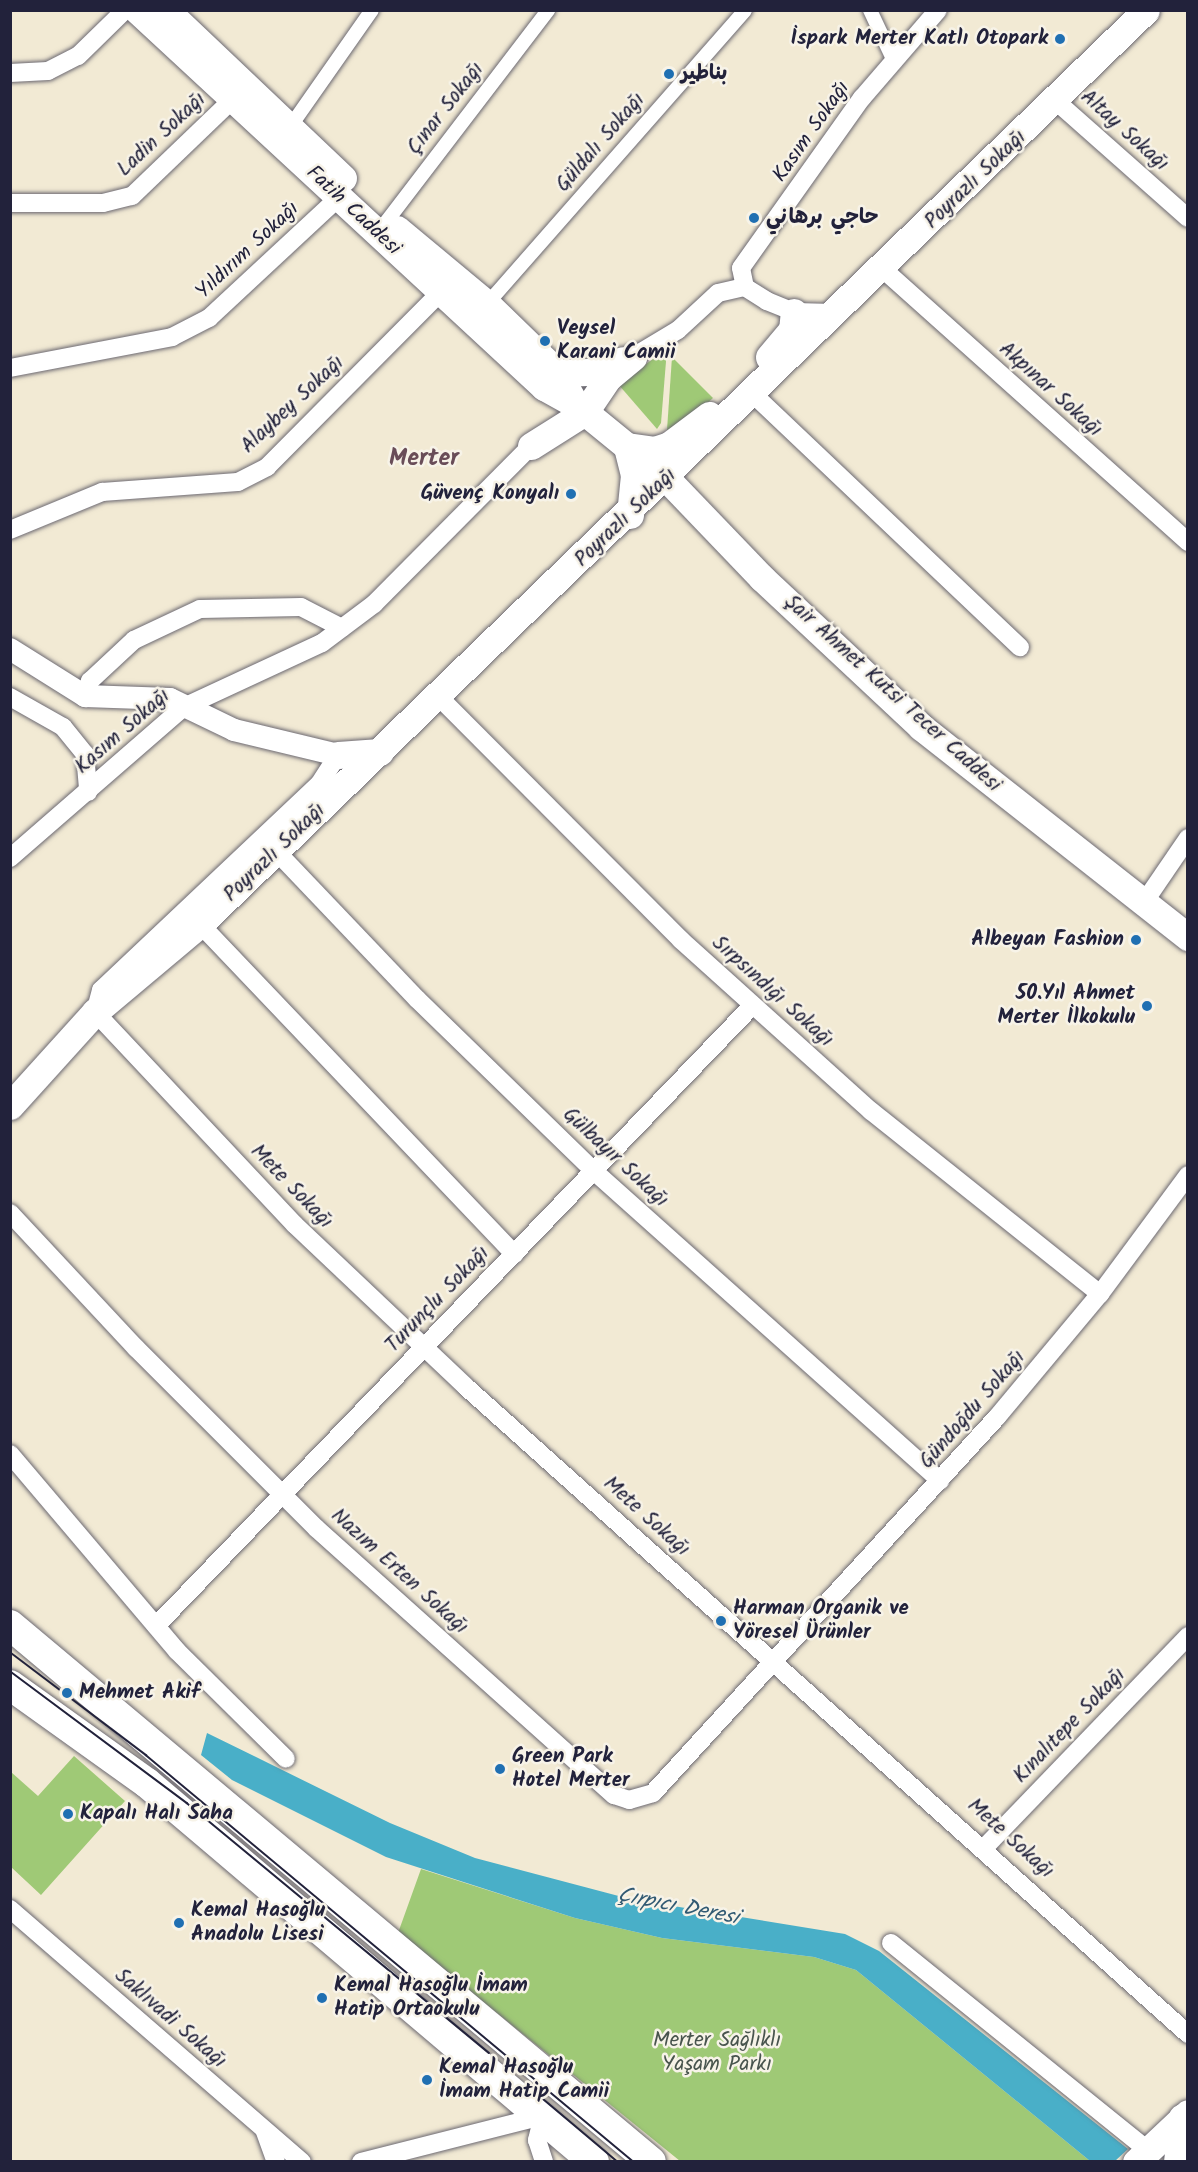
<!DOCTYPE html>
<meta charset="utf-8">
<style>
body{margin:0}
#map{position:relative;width:1198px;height:2172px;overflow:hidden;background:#f2ead4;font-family:Kalam,"Playpen Sans Arabic",sans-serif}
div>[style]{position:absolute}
.green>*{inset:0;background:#9fc976}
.water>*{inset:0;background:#49afc8}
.roads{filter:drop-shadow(0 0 2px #6b6871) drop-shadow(0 0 2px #6b6871)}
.pedestrian>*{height:14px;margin:-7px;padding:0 7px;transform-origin:7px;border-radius:7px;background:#fff}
.minor>*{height:18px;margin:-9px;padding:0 9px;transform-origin:9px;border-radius:9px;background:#fff}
.tertiary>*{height:22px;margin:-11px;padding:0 11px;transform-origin:11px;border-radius:11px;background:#fff}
.secondary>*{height:27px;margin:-13.5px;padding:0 13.5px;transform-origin:13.5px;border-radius:13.5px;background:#fff}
.primary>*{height:30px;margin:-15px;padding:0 15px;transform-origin:15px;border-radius:15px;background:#fff}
.tram>*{height:1.5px;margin:-0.75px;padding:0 0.75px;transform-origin:0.75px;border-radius:0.75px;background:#22223b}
.dots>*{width:16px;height:16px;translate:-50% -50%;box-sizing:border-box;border:3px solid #f7f3e8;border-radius:50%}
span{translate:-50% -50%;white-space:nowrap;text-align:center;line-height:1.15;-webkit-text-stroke:5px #f7f3e8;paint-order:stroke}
.poi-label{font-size:21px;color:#22223b;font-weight:700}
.right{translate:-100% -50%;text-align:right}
.left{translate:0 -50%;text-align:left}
.street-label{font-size:21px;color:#22223b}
.park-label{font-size:21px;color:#48544d}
.water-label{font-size:22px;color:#325a73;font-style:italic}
.quarter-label{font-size:24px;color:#694d58;font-weight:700}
.frame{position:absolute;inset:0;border:12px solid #22223b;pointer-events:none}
</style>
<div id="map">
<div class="green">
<div style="clip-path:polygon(667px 349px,661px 423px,657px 429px,618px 384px)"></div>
<div style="clip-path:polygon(672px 357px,713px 398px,683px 425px,667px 430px)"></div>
<div style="clip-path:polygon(74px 1756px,125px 1801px,41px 1895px,11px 1867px,11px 1772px,38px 1796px)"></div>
<div style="clip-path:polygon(421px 1869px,575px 1918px,662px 1938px,814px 1957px,856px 1970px,1090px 2161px,680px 2161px,398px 1933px)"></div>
</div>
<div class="water">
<div style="clip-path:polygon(207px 1733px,390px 1823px,475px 1858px,630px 1899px,845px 1934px,879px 1951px,1128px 2149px,1115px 2161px,1090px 2161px,856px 1970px,814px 1957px,662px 1938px,575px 1918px,386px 1857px,232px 1780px,201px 1755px)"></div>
</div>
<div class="roads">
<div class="pedestrian">
<div style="left:870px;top:10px;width:56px;rotate:64.8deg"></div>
<div style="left:290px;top:127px;width:143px;rotate:-55deg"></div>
<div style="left:377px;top:234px;width:282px;rotate:-52.6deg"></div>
<div style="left:487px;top:304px;width:391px;rotate:-48.7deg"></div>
</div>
<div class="minor">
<div style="left:10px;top:73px;width:38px;rotate:-3deg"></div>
<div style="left:48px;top:71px;width:34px;rotate:-27deg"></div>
<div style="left:78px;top:56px;width:66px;rotate:-44.4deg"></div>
<div style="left:1057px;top:102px;width:175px;rotate:41.5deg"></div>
<div style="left:10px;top:203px;width:93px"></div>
<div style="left:103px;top:203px;width:30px;rotate:-14deg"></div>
<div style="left:132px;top:196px;width:140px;rotate:-43.8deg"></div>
<div style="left:884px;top:270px;width:408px;rotate:41.8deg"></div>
<div style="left:834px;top:313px;width:40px;rotate:-178.6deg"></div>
<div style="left:794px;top:312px;width:29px;rotate:-158deg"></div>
<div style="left:767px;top:301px;width:26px;rotate:-148deg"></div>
<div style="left:745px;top:287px;width:19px;rotate:-102deg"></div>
<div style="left:741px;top:268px;width:209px;rotate:-54.6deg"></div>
<div style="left:862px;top:98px;width:116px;rotate:-49.2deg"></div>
<div style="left:633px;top:357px;width:52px;rotate:-31deg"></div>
<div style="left:678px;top:330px;width:54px;rotate:-42.8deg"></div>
<div style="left:718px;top:293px;width:28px;rotate:-13deg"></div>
<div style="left:10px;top:368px;width:165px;rotate:-10.8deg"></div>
<div style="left:172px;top:337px;width:42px;rotate:-27.2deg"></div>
<div style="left:209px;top:318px;width:175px;rotate:-42.9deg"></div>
<div style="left:753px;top:394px;width:368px;rotate:43.5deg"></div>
<div style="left:10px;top:530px;width:100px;rotate:-22.4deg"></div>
<div style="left:102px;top:492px;width:136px;rotate:-4.2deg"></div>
<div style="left:238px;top:482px;width:33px;rotate:-27deg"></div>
<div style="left:267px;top:467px;width:247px;rotate:-45.2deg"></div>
<div style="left:85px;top:696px;width:16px;rotate:-72deg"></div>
<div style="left:90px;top:681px;width:60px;rotate:-43deg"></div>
<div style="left:134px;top:640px;width:73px;rotate:-25.2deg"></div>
<div style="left:200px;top:609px;width:101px;rotate:-1.1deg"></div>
<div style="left:301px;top:607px;width:46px;rotate:27.1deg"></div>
<div style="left:10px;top:697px;width:61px;rotate:29.5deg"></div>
<div style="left:63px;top:727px;width:35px;rotate:51deg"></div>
<div style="left:85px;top:754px;width:38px;rotate:85deg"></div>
<div style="left:439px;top:697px;width:343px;rotate:45.1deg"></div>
<div style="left:681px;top:940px;width:256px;rotate:42deg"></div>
<div style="left:871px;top:1111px;width:293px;rotate:38.6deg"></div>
<div style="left:338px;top:755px;width:35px;rotate:123deg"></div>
<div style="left:319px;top:784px;width:300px;rotate:136.6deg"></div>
<div style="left:101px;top:990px;width:23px;rotate:105deg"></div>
<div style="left:95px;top:1012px;width:292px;rotate:46.8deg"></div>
<div style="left:295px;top:1225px;width:234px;rotate:43.4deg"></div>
<div style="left:465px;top:1386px;width:971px;rotate:41.87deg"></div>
<div style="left:276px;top:851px;width:204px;rotate:46.4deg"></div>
<div style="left:417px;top:999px;width:248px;rotate:44.2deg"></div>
<div style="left:595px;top:1172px;width:463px;rotate:41.8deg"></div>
<div style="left:10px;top:858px;width:230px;rotate:-41deg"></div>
<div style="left:184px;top:707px;width:152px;rotate:-24.9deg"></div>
<div style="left:322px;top:643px;width:65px;rotate:-36.9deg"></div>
<div style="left:374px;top:604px;width:223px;rotate:-45.2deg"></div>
<div style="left:1143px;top:904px;width:80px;rotate:-55.7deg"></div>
<div style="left:200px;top:924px;width:456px;rotate:46.4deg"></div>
<div style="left:10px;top:1213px;width:185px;rotate:47deg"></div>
<div style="left:136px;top:1348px;width:255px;rotate:45deg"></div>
<div style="left:316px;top:1528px;width:400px;rotate:41.9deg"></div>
<div style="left:614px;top:1795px;width:16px;rotate:18deg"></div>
<div style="left:629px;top:1800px;width:25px;rotate:-16deg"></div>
<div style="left:653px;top:1793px;width:510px;rotate:-47.54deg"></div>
<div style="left:997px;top:1417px;width:160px;rotate:-50.1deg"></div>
<div style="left:1100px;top:1294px;width:148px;rotate:-53.5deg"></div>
<div style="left:10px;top:1454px;width:258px;rotate:49.7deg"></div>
<div style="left:177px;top:1651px;width:153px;rotate:44.7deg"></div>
<div style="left:156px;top:1626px;width:861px;rotate:-46.13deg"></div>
<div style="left:985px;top:1847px;width:293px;rotate:-46.1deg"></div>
<div style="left:10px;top:1909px;width:386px;rotate:40.9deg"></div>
<div style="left:891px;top:1943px;width:328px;rotate:38.9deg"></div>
<div style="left:265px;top:2132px;width:32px;rotate:70deg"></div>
<div style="left:361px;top:2162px;width:188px;rotate:-14.2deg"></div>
<div style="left:543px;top:2116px;width:25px;rotate:104deg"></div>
<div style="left:537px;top:2140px;width:23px;rotate:72deg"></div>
</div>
<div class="tertiary">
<div style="left:10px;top:649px;width:89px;rotate:32.1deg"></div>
<div style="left:85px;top:696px;width:85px;rotate:2deg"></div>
<div style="left:170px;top:699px;width:71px;rotate:25.8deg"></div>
<div style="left:234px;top:730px;width:107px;rotate:13.5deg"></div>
</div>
<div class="secondary">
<div style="left:137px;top:10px;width:555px;rotate:42.81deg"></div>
<div style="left:544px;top:387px;width:35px;rotate:29deg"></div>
<div style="left:575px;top:404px;width:119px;rotate:39.2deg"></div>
<div style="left:667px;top:479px;width:137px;rotate:46.2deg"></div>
<div style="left:762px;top:578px;width:218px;rotate:43.1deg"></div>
<div style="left:921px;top:727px;width:340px;rotate:38.2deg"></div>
<div style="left:166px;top:10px;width:244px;rotate:43.5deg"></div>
<div style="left:397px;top:229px;width:117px;rotate:39.8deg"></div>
<div style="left:487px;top:304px;width:99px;rotate:44.2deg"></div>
<div style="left:558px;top:373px;width:35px;rotate:61deg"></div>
<div style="left:769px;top:357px;width:35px;rotate:-50deg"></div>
<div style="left:792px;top:330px;width:18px;rotate:-84deg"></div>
<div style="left:558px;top:373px;width:37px;rotate:-2deg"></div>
<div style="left:595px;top:372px;width:30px;rotate:-23deg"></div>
<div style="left:531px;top:446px;width:64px;rotate:-32.2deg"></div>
<div style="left:585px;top:412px;width:41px;rotate:-55.9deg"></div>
<div style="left:608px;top:378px;width:33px;rotate:-40deg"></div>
<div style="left:630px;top:515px;width:40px;rotate:-84.3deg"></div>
<div style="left:634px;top:475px;width:30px;rotate:-104deg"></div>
<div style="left:627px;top:446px;width:27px;rotate:8deg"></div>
<div style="left:654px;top:450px;width:16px;rotate:-18deg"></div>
<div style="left:669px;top:445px;width:50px;rotate:-36.9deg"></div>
<div style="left:338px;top:755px;width:42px;rotate:-4.1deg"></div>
<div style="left:10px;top:1106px;width:127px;rotate:-47.9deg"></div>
<div style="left:95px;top:1012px;width:137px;rotate:-40deg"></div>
<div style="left:200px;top:924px;width:1315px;rotate:-44.01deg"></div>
<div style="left:1136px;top:2162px;width:71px;rotate:-43.3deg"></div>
<div style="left:1177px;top:2162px;width:45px;rotate:-83.7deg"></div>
</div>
<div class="primary">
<div style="left:10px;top:1625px;width:836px;rotate:39.95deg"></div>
<div style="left:10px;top:1685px;width:168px;rotate:35.6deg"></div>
<div style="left:147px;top:1783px;width:586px;rotate:40.29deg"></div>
</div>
</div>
<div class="tram">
<div style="left:10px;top:1652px;width:171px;rotate:37.1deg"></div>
<div style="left:146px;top:1755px;width:635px;rotate:39.83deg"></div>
<div style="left:10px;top:1671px;width:221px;rotate:36.7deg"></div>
<div style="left:187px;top:1803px;width:392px;rotate:39.6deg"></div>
<div style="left:535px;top:2092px;width:109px;rotate:40.1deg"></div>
</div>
<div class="dots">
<div style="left:1060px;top:39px;background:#1f6fb2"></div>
<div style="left:669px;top:74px;background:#1f6fb2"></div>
<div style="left:754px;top:218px;background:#1f6fb2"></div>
<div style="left:545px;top:341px;background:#1f6fb2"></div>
<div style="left:571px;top:494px;background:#1f6fb2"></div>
<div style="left:1136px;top:940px;background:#1f6fb2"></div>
<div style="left:1147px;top:1006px;background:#1f6fb2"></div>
<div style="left:721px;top:1621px;background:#1f6fb2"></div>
<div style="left:67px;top:1693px;background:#1f6fb2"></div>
<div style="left:500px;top:1769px;background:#1f6fb2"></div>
<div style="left:68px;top:1814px;background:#1f6fb2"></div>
<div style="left:179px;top:1923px;background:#1f6fb2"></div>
<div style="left:322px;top:1998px;background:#1f6fb2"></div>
<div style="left:427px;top:2080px;background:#1f6fb2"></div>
</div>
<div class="poi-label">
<span class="right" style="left:1048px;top:39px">İspark Merter Katlı Otopark</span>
<span class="left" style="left:681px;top:74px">بناطير</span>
<span class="left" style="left:766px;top:218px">حاجي برهاني</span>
<span class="left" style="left:557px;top:341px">Veysel<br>Karani Camii</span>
<span class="right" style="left:559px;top:494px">Güvenç Konyalı</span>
<span class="right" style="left:1124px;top:940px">Albeyan Fashion</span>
<span class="right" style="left:1135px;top:1006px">50.Yıl Ahmet<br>Merter İlkokulu</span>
<span class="left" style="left:733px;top:1621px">Harman Organik ve<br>Yöresel Ürünler</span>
<span class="left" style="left:79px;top:1693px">Mehmet Akif</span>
<span class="left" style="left:512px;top:1769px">Green Park<br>Hotel Merter</span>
<span class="left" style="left:80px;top:1814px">Kapalı Halı Saha</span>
<span class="left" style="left:191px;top:1923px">Kemal Hasoğlu<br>Anadolu Lisesi</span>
<span class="left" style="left:334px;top:1998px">Kemal Hasoğlu İmam<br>Hatip Ortaokulu</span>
<span class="left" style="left:439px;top:2080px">Kemal Hasoğlu<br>İmam Hatip Camii</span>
</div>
<div class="street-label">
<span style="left:446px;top:109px;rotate:-52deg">Çınar Sokağı</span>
<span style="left:1124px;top:131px;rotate:42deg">Altay Sokağı</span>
<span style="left:812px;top:132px;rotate:-55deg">Kasım Sokağı</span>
<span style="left:162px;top:135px;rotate:-43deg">Ladin Sokağı</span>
<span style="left:601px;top:143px;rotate:-49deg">Güldalı Sokağı</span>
<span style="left:976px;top:180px;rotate:-44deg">Poyrazlı Sokağı</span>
<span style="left:353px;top:211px;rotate:43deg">Fatih Caddesi</span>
<span style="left:248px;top:251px;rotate:-43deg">Yıldırım Sokağı</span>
<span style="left:1050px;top:390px;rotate:42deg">Akpınar Sokağı</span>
<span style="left:293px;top:405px;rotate:-43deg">Alaybey Sokağı</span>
<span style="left:626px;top:518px;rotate:-44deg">Poyrazlı Sokağı</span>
<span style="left:892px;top:694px;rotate:42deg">Şair Ahmet Kutsi Tecer Caddesi</span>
<span style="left:123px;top:732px;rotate:-41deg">Kasım Sokağı</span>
<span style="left:275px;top:853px;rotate:-44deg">Poyrazlı Sokağı</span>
<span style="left:772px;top:992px;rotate:42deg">Sırpsındığı Sokağı</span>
<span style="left:615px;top:1158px;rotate:43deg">Gülbayır Sokağı</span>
<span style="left:291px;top:1187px;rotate:46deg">Mete Sokağı</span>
<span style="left:438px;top:1300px;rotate:-46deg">Turunçlu Sokağı</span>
<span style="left:973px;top:1410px;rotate:-49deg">Gündoğdu Sokağı</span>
<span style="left:646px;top:1517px;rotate:42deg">Mete Sokağı</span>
<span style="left:399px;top:1572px;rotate:42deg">Nazım Erten Sokağı</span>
<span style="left:1070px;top:1726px;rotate:-46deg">Kınalıtepe Sokağı</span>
<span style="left:1010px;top:1839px;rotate:42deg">Mete Sokağı</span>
<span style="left:170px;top:2019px;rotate:41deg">Saklıvadi Sokağı</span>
</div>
<div class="park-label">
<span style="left:717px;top:2053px">Merter Sağlıklı<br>Yaşam Parkı</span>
</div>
<div class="water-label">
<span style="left:678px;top:1907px;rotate:11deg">Çırpıcı Deresi</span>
</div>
<div class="quarter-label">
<span style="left:424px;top:459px">Merter</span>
</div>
<div class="frame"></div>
</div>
